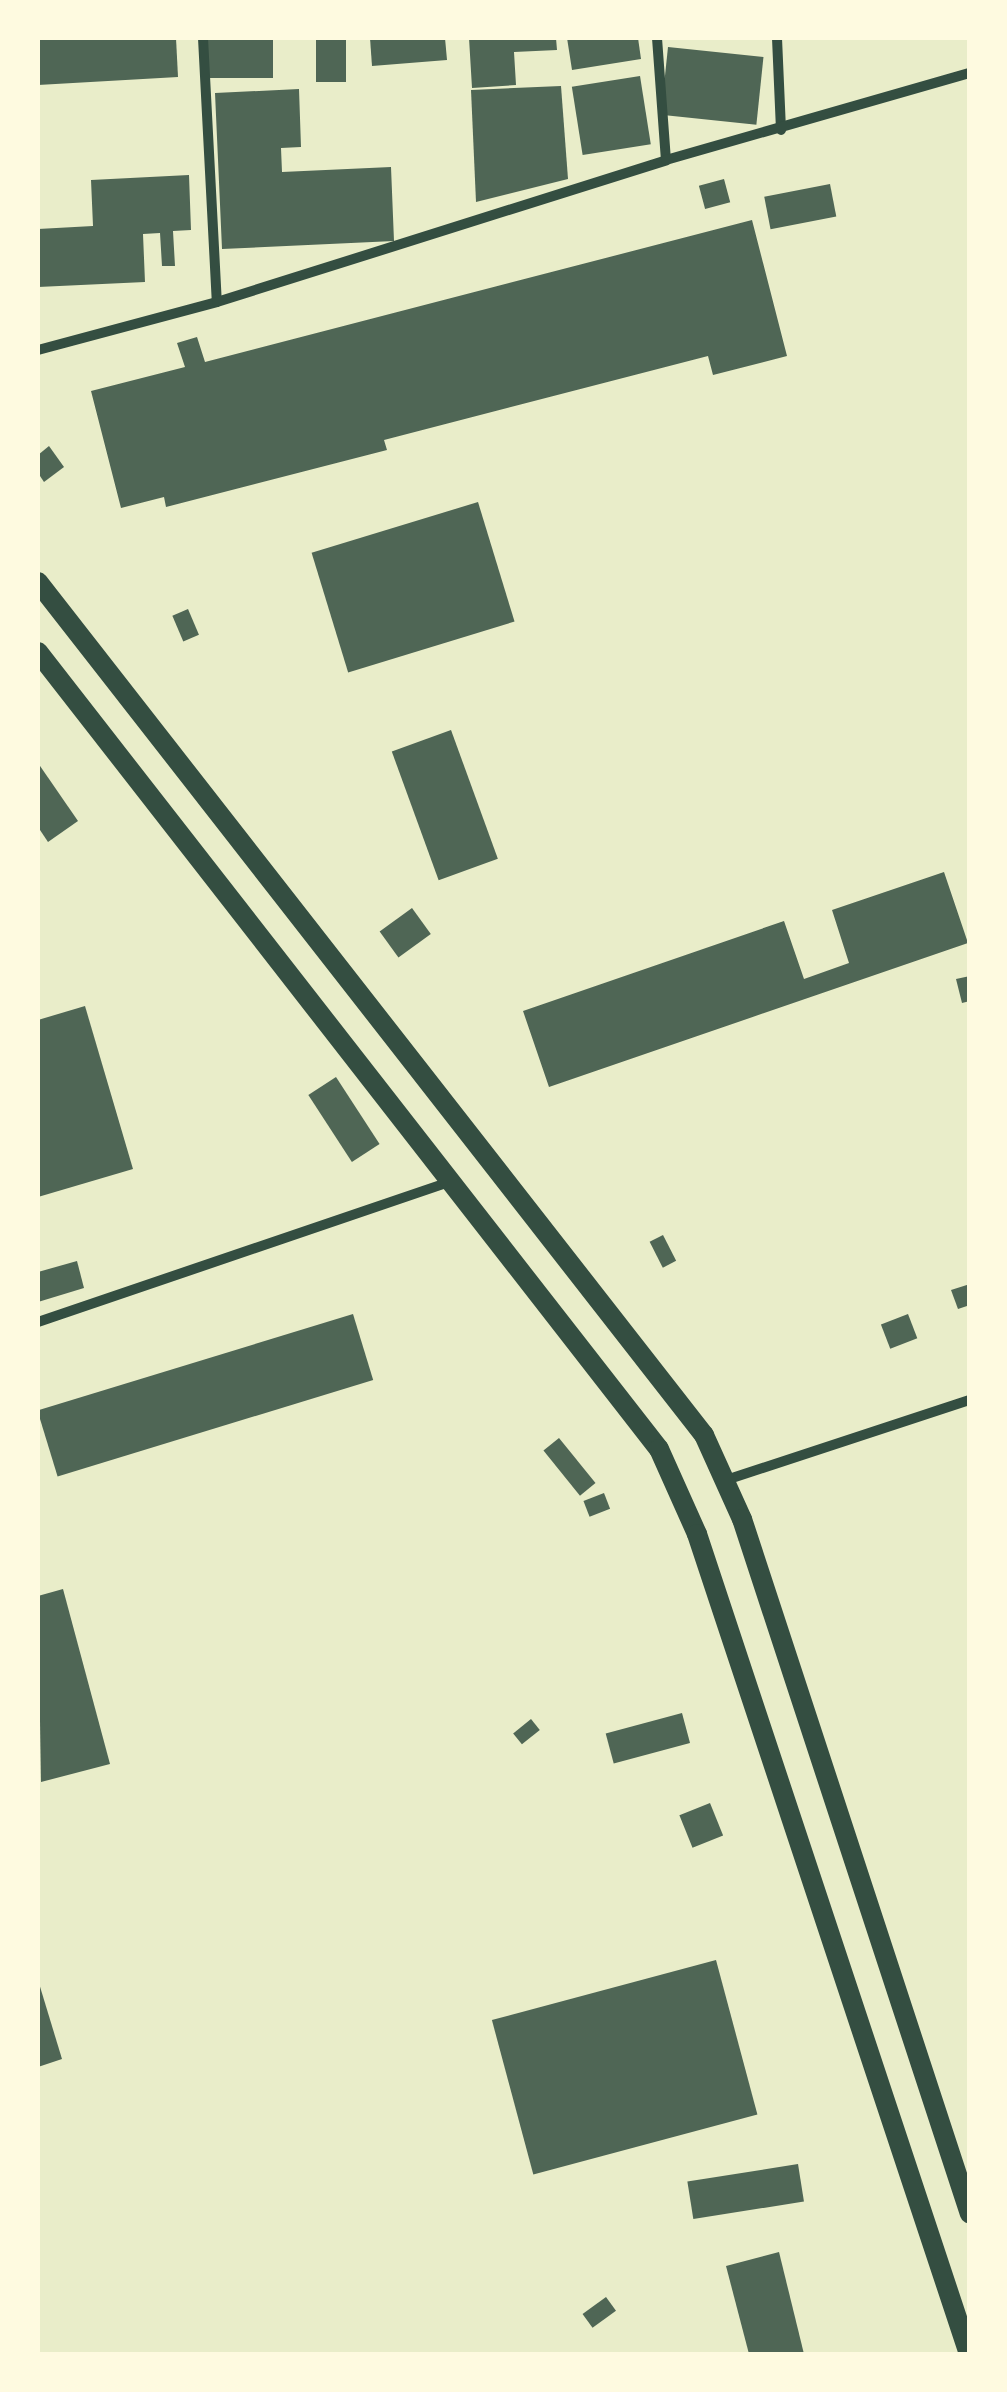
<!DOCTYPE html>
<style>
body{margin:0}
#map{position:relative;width:1007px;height:2392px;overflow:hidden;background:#e9edc9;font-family:"PT Sans",sans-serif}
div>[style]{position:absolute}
.building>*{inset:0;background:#4f6655;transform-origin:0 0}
.minor>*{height:10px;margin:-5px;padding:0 5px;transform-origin:5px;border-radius:5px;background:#344e41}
.secondary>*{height:20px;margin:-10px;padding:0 10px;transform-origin:10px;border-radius:10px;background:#344e41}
span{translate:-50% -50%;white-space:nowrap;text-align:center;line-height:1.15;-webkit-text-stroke:10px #fefae0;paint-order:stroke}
.frame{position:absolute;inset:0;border:40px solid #fefae0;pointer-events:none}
</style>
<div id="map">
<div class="building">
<div style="clip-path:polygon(38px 38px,176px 38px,178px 77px,38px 85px)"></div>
<div style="left:208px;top:38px;width:65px;height:40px"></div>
<div style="left:316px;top:38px;width:30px;height:44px"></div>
<div style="clip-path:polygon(370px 38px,445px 38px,447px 60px,372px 66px)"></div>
<div style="clip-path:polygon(469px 38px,556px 38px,557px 50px,514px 52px,516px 85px,472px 88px)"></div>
<div style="clip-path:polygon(567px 38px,638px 38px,641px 59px,572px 70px)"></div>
<div style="left:668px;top:47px;width:96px;height:68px;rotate:6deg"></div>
<div style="left:640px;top:76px;width:69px;height:69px;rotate:81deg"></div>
<div style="clip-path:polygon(561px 86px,568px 179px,476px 202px,471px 90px)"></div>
<div style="clip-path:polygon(299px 89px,301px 147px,281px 148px,282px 172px,391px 167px,394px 241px,222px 249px,215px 93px)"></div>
<div style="clip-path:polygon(189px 175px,191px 230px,173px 231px,175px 266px,162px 266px,160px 233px,143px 234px,145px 282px,38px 287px,38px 229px,93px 226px,91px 180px)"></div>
<div style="left:724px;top:179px;width:24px;height:26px;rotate:75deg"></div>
<div style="left:830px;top:184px;width:33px;height:67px;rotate:79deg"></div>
<div style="clip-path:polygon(752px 220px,787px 356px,713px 375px,708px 356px,384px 440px,387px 450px,166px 507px,164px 497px,121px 508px,91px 391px,185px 367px,177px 343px,197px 337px,205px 362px)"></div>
<div style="clip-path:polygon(49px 446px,64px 467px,44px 482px,38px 473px,38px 455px)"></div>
<div style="left:478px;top:502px;width:125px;height:174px;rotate:73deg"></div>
<div style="left:188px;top:609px;width:28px;height:17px;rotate:67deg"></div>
<div style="left:451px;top:730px;width:137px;height:63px;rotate:70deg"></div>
<div style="clip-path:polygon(38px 763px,78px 821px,48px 842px,38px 827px)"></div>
<div style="clip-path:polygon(944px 872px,968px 943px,549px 1087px,523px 1011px,784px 921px,804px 979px,849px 963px,832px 910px)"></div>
<div style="left:412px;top:908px;width:32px;height:40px;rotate:54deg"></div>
<div style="clip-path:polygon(970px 976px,970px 1001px,962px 1003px,956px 979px)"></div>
<div style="clip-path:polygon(85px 1006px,133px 1169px,38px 1197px,38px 1020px)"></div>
<div style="left:336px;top:1077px;width:80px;height:33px;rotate:57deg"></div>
<div style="left:663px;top:1235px;width:29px;height:15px;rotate:63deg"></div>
<div style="clip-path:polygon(77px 1261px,84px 1288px,38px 1302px,38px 1272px)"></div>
<div style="clip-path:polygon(970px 1284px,970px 1305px,958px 1309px,951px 1290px)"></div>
<div style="left:353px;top:1314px;width:69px;height:330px;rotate:73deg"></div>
<div style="left:908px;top:1314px;width:26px;height:29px;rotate:69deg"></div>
<div style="left:559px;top:1438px;width:58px;height:20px;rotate:51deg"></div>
<div style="left:604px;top:1493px;width:17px;height:22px;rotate:69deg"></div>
<div style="clip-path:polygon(63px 1589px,110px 1764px,41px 1782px,38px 1596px)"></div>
<div style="left:682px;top:1713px;width:31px;height:79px;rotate:75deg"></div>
<div style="left:531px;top:1719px;width:14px;height:23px;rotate:51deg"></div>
<div style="left:710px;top:1803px;width:35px;height:33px;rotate:68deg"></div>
<div style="left:716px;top:1960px;width:160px;height:232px;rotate:75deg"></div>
<div style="clip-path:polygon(38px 1980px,62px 2059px,38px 2067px)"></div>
<div style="left:798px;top:2164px;width:38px;height:112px;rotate:81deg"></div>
<div style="clip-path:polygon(779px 2252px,804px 2354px,749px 2354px,726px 2266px)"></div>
<div style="left:606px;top:2297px;width:17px;height:29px;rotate:54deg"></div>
</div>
<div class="minor">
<div style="left:203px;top:38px;width:264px;rotate:87deg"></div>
<div style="left:657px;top:38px;width:122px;rotate:85.8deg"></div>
<div style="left:777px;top:38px;width:92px;rotate:87.5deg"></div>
<div style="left:38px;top:350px;width:185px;rotate:-15deg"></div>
<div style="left:217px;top:302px;width:471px;rotate:-17.5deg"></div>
<div style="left:666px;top:160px;width:316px;rotate:-16deg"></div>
<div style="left:38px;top:1322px;width:434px;rotate:-18.8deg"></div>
<div style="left:726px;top:1480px;width:257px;rotate:-18.2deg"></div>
</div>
<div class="secondary">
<div style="left:38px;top:582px;width:1082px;rotate:52.02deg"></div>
<div style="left:704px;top:1435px;width:92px;rotate:65.7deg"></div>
<div style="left:742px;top:1519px;width:731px;rotate:71.84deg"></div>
<div style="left:38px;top:652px;width:1010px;rotate:52.08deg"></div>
<div style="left:659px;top:1449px;width:93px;rotate:65.9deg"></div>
<div style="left:697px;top:1534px;width:864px;rotate:71.65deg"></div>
</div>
<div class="frame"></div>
</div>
